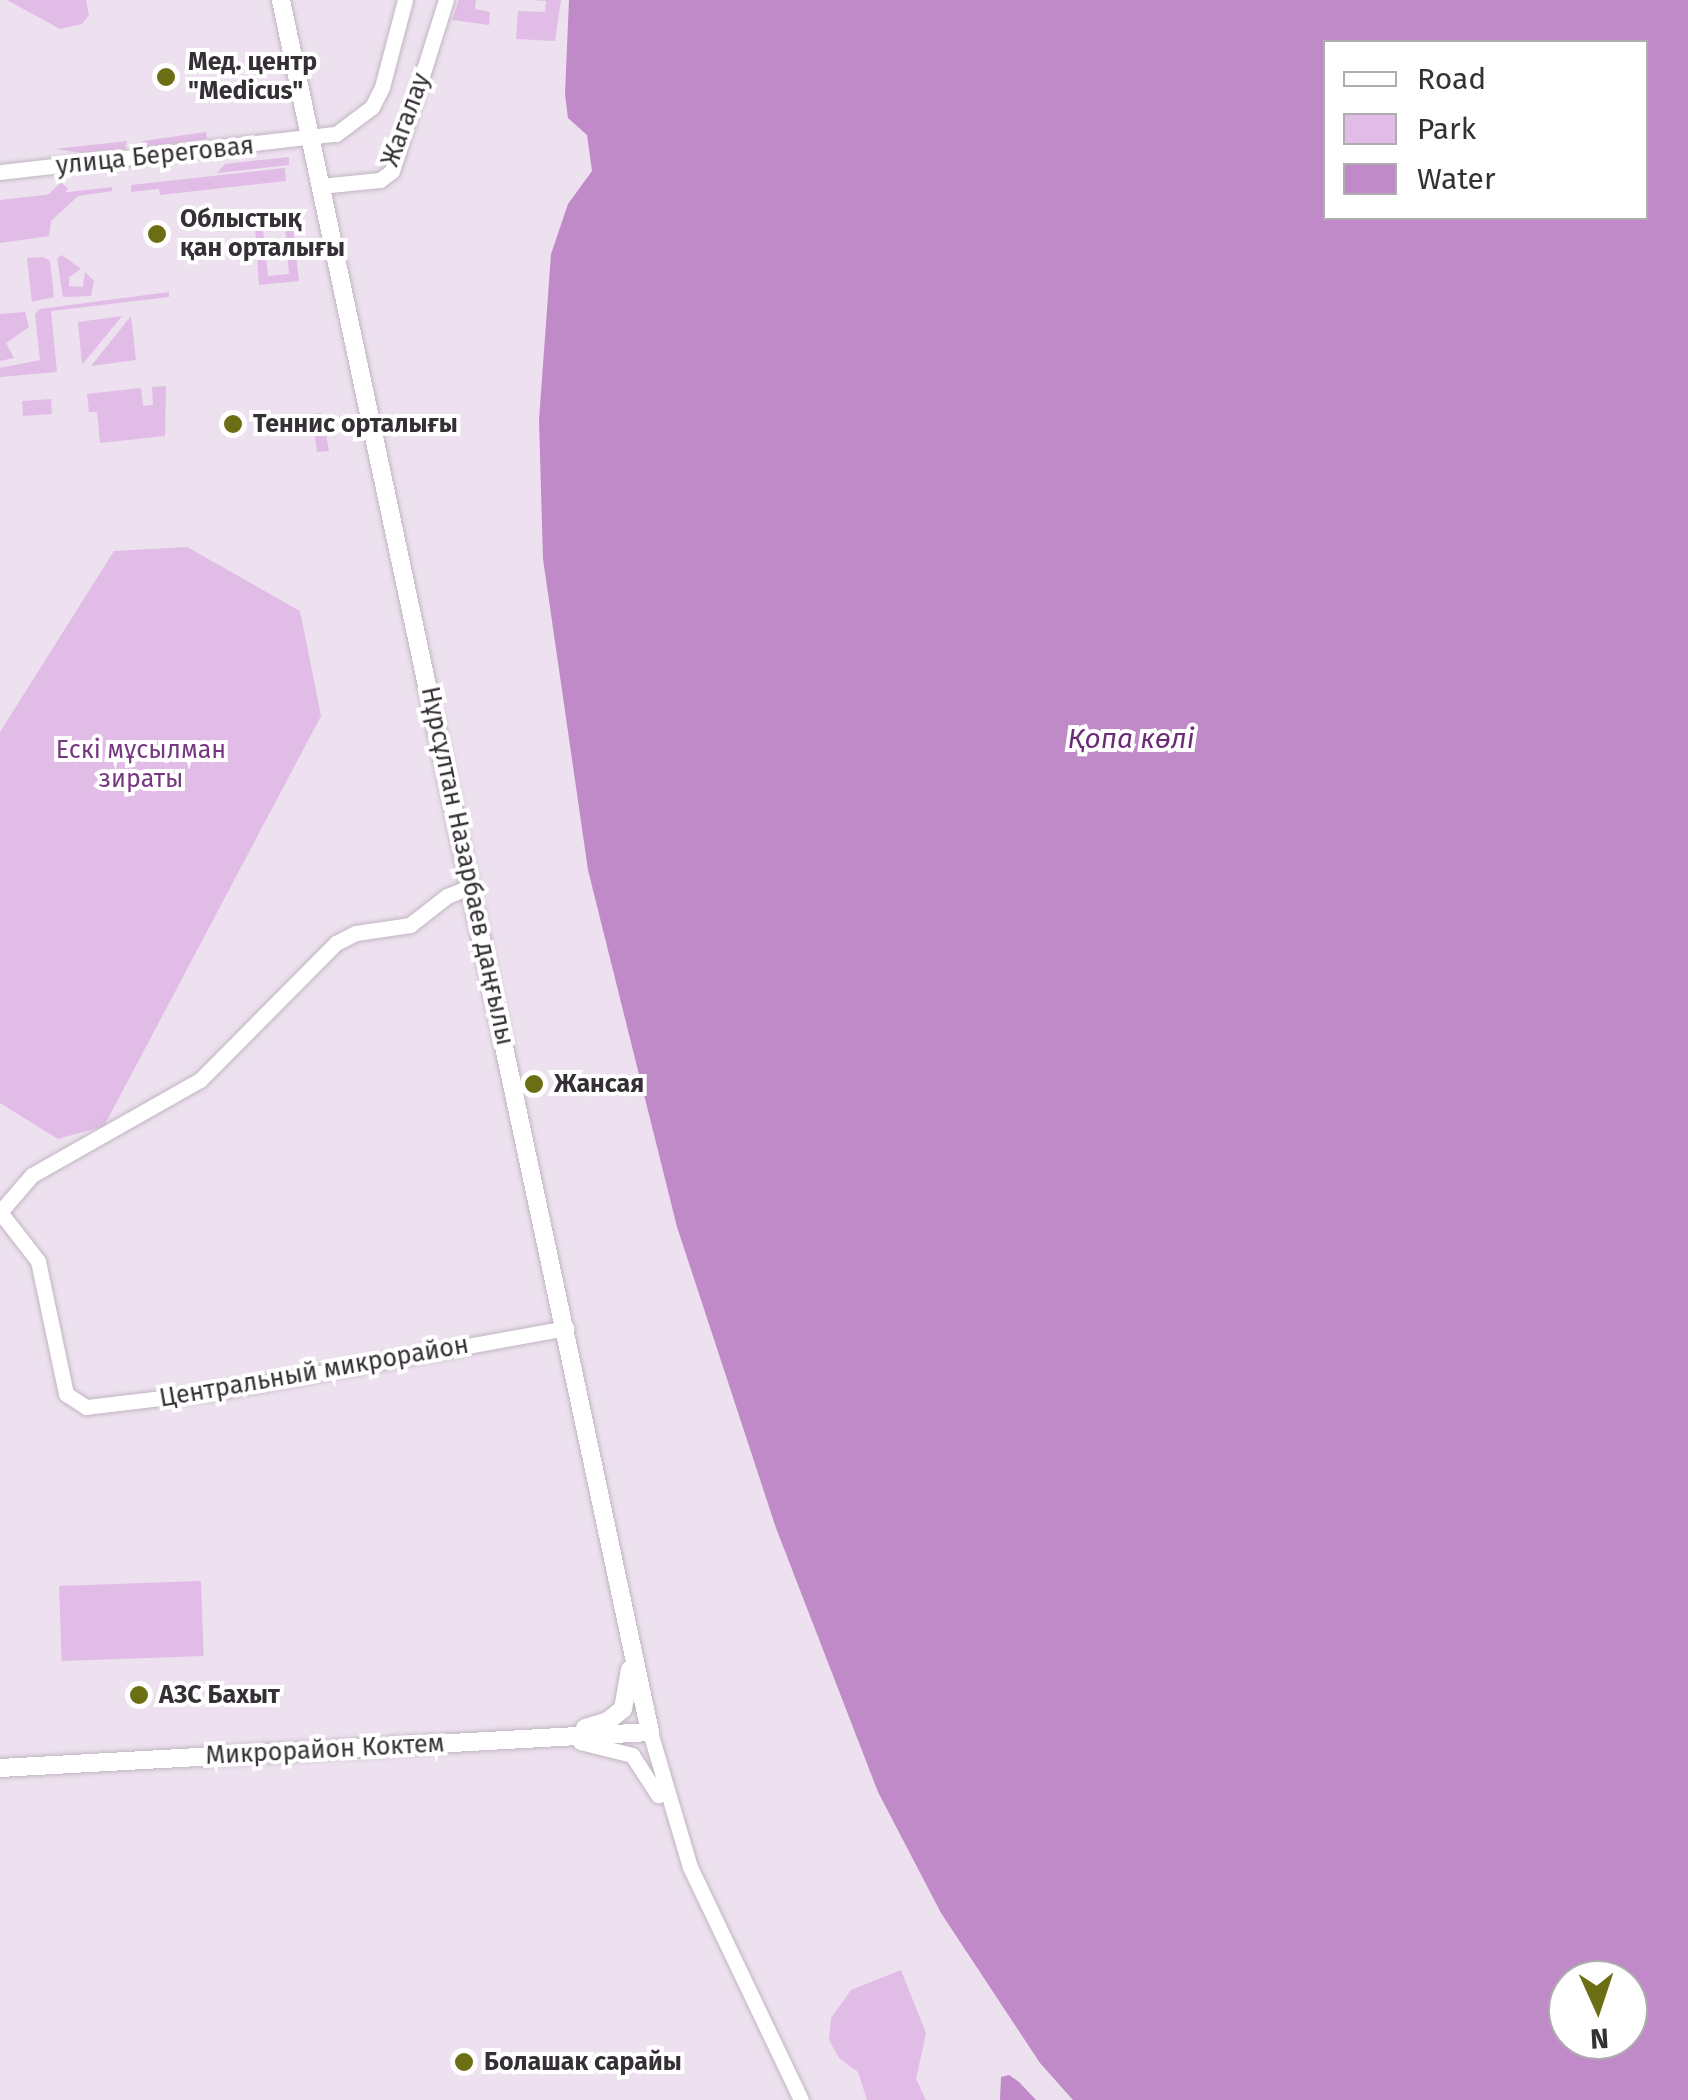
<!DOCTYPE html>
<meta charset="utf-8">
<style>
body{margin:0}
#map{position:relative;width:1688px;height:2100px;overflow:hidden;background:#ede1ef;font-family:"Fira Sans",sans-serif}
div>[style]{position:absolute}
.green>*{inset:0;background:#e1bce6;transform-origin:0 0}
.water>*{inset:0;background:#c08ac8}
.roads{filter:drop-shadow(0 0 2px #c1b5c2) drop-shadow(0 0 2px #c1b5c2)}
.minor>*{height:15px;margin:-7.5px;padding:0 7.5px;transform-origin:7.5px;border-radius:7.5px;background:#fff}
.major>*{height:18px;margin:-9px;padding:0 9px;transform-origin:9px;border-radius:9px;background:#fff}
.dots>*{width:28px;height:28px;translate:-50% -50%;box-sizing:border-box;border:5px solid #fff;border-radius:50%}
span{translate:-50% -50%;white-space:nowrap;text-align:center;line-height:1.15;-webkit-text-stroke:8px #fff;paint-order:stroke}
.poi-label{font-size:25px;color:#343035;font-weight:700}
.left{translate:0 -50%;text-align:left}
.street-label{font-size:25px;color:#343035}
.park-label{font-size:25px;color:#783783}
.water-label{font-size:28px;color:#6c2b77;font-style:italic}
.legend{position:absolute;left:1323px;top:40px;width:325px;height:180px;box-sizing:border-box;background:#fff;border:2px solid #aeacae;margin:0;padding:12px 18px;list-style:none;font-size:30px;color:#343035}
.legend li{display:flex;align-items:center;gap:20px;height:50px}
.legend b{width:50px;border:2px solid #aeacae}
.north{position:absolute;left:1548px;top:1960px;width:100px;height:100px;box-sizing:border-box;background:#fff;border:2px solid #aeacae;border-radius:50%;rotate:177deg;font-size:28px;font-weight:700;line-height:40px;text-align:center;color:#343035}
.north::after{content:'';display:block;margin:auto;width:35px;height:45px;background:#6b6e12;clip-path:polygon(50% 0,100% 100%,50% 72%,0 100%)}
</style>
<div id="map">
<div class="green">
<div style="clip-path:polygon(7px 0,86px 0,89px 15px,82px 24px,60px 29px)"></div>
<div style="clip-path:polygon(459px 0,476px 0,475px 9px,490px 12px,489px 25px,452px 20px)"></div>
<div style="clip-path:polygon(532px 0,561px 0,555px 41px,516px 39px,518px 11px,545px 12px,546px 1px)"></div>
<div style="left:206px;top:132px;width:7px;height:64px;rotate:82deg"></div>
<div style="clip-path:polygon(127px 141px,125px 149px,82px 153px,54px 149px)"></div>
<div style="clip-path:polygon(289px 157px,289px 165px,217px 173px,225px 164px)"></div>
<div style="clip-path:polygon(285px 168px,286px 181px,160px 195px,159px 189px,131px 192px,131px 185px)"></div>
<div style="left:61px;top:182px;width:10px;height:61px;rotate:45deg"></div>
<div style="clip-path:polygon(112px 187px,112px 191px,78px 196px,51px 221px,49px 236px,0 243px,0 200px)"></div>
<div style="clip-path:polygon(291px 209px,299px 281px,259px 285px,254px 213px,264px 211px,271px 216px,262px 220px,268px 276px,289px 274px,284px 215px)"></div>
<div style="clip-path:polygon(62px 255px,81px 269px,69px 277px,69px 286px,83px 287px,85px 272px,94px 281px,91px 296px,63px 297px,57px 258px)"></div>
<div style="clip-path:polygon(43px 257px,50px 261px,54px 297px,32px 302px,27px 258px)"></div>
<div style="clip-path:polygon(169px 292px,169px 297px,51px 311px,57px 372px,0 377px,0 368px,40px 360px,35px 314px,40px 309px)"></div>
<div style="clip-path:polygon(25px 312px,29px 327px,6px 343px,14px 358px,0 361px,0 314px)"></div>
<div style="clip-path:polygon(122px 316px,82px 365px,78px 322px)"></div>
<div style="clip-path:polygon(131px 316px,136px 360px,91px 366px)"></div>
<div style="clip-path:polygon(166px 386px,165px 436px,100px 443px,97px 412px,89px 412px,87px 394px,141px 388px,143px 406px,153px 405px,152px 387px)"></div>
<div style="left:51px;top:399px;width:15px;height:29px;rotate:86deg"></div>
<div style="clip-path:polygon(322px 413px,329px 451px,317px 452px,312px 414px)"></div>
<div style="clip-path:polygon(187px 547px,300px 611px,321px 716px,104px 1126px,58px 1139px,0 1103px,0 732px,114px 551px)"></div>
<div style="left:201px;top:1581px;width:75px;height:142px;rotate:88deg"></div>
<div style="clip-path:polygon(901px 1970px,926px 2033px,916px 2079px,926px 2100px,867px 2100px,858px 2072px,839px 2058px,829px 2040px,831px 2018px,851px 1990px)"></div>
</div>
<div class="water">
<div style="clip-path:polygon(evenodd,569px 0,1688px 0,1688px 2100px,1073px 2100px,1040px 2063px,941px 1913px,878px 1792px,776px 1528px,677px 1227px,588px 870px,543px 559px,539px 420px,551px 254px,568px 204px,592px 171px,587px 135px,568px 118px,565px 94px,569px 0,1326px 42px,1646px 42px,1646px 218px,1326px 218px,1326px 42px,569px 0,1568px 1980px,1628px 1980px,1628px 2040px,1568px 2040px,1568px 1980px)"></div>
<div style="clip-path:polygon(1009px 2075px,1019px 2082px,1036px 2100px,1000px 2100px,1001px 2077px)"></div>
</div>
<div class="roads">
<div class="minor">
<div style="left:0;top:172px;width:338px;rotate:-6.5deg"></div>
<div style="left:336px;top:134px;width:45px;rotate:-36.9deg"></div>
<div style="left:372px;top:107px;width:22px;rotate:-63deg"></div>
<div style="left:382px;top:87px;width:90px;rotate:-75.2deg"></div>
<div style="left:320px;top:186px;width:60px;rotate:-5.7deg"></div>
<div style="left:380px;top:180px;width:15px;rotate:-37deg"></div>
<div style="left:392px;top:171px;width:179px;rotate:-72.5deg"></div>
<div style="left:0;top:1212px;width:62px;rotate:52.2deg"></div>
<div style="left:38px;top:1261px;width:136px;rotate:78.1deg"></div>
<div style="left:66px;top:1394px;width:24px;rotate:33deg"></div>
<div style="left:86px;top:1407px;width:135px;rotate:-6.8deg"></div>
<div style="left:220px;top:1391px;width:352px;rotate:-10.3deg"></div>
<div style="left:0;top:1212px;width:49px;rotate:-49.1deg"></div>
<div style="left:32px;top:1175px;width:193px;rotate:-29.5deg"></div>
<div style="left:200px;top:1080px;width:193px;rotate:-45.2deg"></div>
<div style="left:336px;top:943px;width:22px;rotate:-27deg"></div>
<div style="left:356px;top:933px;width:55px;rotate:-8.4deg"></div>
<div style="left:410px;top:925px;width:47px;rotate:-38.1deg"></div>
<div style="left:447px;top:896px;width:27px;rotate:-22deg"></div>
<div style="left:650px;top:1732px;width:141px;rotate:73.5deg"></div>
<div style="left:690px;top:1867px;width:258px;rotate:64.5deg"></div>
<div style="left:580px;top:1742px;width:54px;rotate:14deg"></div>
<div style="left:632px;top:1755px;width:48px;rotate:57deg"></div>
</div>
<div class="major">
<div style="left:585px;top:1728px;width:24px;rotate:-17deg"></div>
<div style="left:608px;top:1721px;width:19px;rotate:-39deg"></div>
<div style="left:623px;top:1709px;width:40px;rotate:-80deg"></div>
<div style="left:0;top:1768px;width:651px;rotate:-3.17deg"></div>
<div style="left:650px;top:1732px;width:1771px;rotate:-102.03deg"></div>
</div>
</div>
<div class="dots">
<div style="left:166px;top:77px;background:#6b6e12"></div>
<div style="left:157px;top:234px;background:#6b6e12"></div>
<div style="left:233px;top:424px;background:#6b6e12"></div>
<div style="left:534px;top:1084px;background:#6b6e12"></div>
<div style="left:139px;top:1695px;background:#6b6e12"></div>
<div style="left:464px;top:2062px;background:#6b6e12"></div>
</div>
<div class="poi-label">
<span class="left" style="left:188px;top:77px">Мед. центр<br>"Medicus"</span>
<span class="left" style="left:180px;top:234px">Облыстық<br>қан орталығы</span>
<span class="left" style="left:253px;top:424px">Теннис орталығы</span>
<span class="left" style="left:554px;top:1084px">Жансая</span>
<span class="left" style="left:159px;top:1695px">АЗС Бахыт</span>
<span class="left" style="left:484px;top:2062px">Болашак сарайы</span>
</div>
<div class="street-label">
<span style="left:406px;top:120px;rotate:-70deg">Жагалау</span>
<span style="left:155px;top:156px;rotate:-6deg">улица Береговая</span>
<span style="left:467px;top:866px;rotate:78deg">Нұрсұлтан Назарбаев даңғылы</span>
<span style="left:314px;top:1372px;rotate:-10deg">Центральный микрорайон</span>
<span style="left:325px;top:1750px;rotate:-3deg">Микрорайон Коктем</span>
</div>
<div class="park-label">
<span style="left:141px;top:765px">Ескі мұсылман<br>зираты</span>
</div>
<div class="water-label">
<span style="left:1131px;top:739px">Қопа көлі</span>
</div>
<ul class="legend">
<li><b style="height:12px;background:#fff"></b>Road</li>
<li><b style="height:28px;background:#e1bce6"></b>Park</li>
<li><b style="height:28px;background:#c08ac8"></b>Water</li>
</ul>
<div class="north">N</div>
</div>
